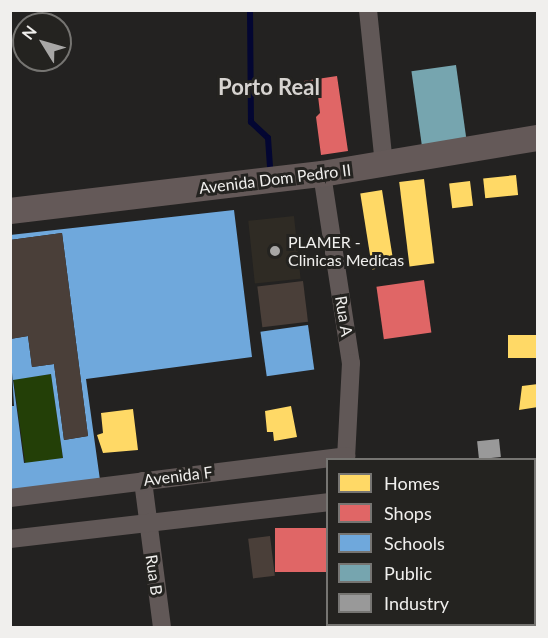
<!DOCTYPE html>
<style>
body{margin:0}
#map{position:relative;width:548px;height:638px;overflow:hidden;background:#232221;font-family:Lato,sans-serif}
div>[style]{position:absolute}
.built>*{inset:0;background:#2f2b24;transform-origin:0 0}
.green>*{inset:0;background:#233f07;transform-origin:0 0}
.homes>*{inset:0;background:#ffd966;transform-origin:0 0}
.shops>*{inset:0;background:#e06666;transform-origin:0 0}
.schools>*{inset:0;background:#6fa8dc;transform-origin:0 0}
.public>*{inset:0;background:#76a5af;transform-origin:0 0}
.industry>*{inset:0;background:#999;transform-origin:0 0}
.stream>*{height:6px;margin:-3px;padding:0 3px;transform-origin:3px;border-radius:3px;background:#030632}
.building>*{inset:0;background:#4a3f39;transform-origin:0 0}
.street>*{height:18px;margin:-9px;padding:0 9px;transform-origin:9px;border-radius:9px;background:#615857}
.secondary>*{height:26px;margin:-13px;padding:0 13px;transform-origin:13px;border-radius:13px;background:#645958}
.dots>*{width:16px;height:16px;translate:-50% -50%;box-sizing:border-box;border:3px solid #242320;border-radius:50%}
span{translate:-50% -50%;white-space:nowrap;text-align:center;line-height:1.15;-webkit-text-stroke:6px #242320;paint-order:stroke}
.street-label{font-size:16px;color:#f0efed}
.poi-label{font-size:16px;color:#f0efed}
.left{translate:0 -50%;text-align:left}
.district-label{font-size:22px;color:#d6d3d0;font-weight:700}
.frame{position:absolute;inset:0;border:12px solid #f0efed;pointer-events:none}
.legend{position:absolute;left:326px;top:458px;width:210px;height:168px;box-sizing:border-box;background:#242320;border:2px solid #767572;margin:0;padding:8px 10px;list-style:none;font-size:18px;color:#f0efed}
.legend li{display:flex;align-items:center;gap:12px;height:30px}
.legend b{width:30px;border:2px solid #767572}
.north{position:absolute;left:12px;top:12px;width:60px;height:60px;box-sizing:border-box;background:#242320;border:2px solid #767572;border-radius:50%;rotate:307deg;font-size:16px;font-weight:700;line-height:24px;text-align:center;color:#f0efed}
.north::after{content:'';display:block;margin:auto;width:21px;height:27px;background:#a8a7a6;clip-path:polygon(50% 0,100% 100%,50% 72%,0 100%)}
</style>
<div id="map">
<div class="built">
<div style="left:294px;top:216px;width:63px;height:46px;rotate:84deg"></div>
</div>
<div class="green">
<div style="left:51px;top:374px;width:85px;height:38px;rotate:82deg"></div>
</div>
<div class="homes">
<div style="left:516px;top:175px;width:20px;height:33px;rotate:84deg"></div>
<div style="left:424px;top:179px;width:85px;height:25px;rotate:83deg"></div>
<div style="left:470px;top:181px;width:25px;height:21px;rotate:83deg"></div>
<div style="left:382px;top:190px;width:77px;height:22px;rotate:81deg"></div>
<div style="left:538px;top:335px;width:23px;height:30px;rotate:90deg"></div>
<div style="clip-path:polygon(538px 384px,538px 407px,519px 410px,522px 386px)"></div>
<div style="clip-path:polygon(291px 406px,297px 437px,274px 441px,273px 432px,267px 432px,265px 411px)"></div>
<div style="clip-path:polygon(133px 409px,138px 450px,103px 453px,97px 435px,103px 433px,101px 413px)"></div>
<div style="clip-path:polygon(534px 462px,538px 462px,534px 533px)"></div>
</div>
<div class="shops">
<div style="clip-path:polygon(337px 76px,348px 151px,321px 155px,316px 117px,320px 113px,318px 96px,306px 98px,304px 81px)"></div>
<div style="left:424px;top:280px;width:53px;height:48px;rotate:82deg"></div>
<div style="left:328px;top:528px;width:44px;height:53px;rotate:90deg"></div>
</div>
<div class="schools">
<div style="clip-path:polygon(evenodd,234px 210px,252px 357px,86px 379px,100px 480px,10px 492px,10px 406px,14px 406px,10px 339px,28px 336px,32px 367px,54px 364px,64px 440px,88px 436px,62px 233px,10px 240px,10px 235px,234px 210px,51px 374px,63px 458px,24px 463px,13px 380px,51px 374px)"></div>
<div style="clip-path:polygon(40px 287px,46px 331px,10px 336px,10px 291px)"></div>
<div style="left:308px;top:325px;width:45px;height:48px;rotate:82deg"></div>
</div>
<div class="public">
<div style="left:456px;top:65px;width:77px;height:45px;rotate:82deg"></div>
</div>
<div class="industry">
<div style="left:499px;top:439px;width:18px;height:22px;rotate:84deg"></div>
</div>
<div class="stream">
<div style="left:250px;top:10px;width:112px;rotate:89.5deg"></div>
<div style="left:251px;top:122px;width:23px;rotate:43deg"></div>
<div style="left:268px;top:138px;width:29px;rotate:86deg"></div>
</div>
<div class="building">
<div style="clip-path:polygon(62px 233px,88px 436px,64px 440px,54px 364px,32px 367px,28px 336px,10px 339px,10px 240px)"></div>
<div style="left:303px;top:281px;width:41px;height:46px;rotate:83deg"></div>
<div style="left:270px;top:536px;width:40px;height:22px;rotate:83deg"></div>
</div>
<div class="street">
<div style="left:368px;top:10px;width:156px;rotate:84.1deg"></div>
<div style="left:322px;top:174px;width:191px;rotate:81.3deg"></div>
<div style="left:351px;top:363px;width:97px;rotate:93deg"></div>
<div style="left:143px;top:481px;width:148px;rotate:82.6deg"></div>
<div style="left:10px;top:498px;width:339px;rotate:-7.1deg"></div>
<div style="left:10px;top:539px;width:320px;rotate:-6.6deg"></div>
<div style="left:368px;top:624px;width:4px;rotate:90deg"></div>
</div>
<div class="secondary">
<div style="left:10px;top:211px;width:314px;rotate:-6.8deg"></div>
<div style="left:322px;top:174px;width:219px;rotate:-9.5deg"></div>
</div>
<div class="dots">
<div style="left:275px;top:251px;background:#a8a7a6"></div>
</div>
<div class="street-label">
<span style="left:275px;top:179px;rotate:-7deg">Avenida Dom Pedro II</span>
<span style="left:344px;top:316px;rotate:81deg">Rua A</span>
<span style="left:178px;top:476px;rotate:-7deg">Avenida F</span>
<span style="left:154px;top:575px;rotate:82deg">Rua B</span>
</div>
<div class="poi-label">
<span class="left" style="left:288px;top:251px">PLAMER -<br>Clinicas Medicas</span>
</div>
<div class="district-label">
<span style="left:269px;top:87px">Porto Real</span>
</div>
<div class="frame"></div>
<ul class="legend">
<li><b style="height:16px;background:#ffd966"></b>Homes</li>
<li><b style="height:16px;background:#e06666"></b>Shops</li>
<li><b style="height:16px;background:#6fa8dc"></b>Schools</li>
<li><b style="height:16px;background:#76a5af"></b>Public</li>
<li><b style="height:16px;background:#999"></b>Industry</li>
</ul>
<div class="north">N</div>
</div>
